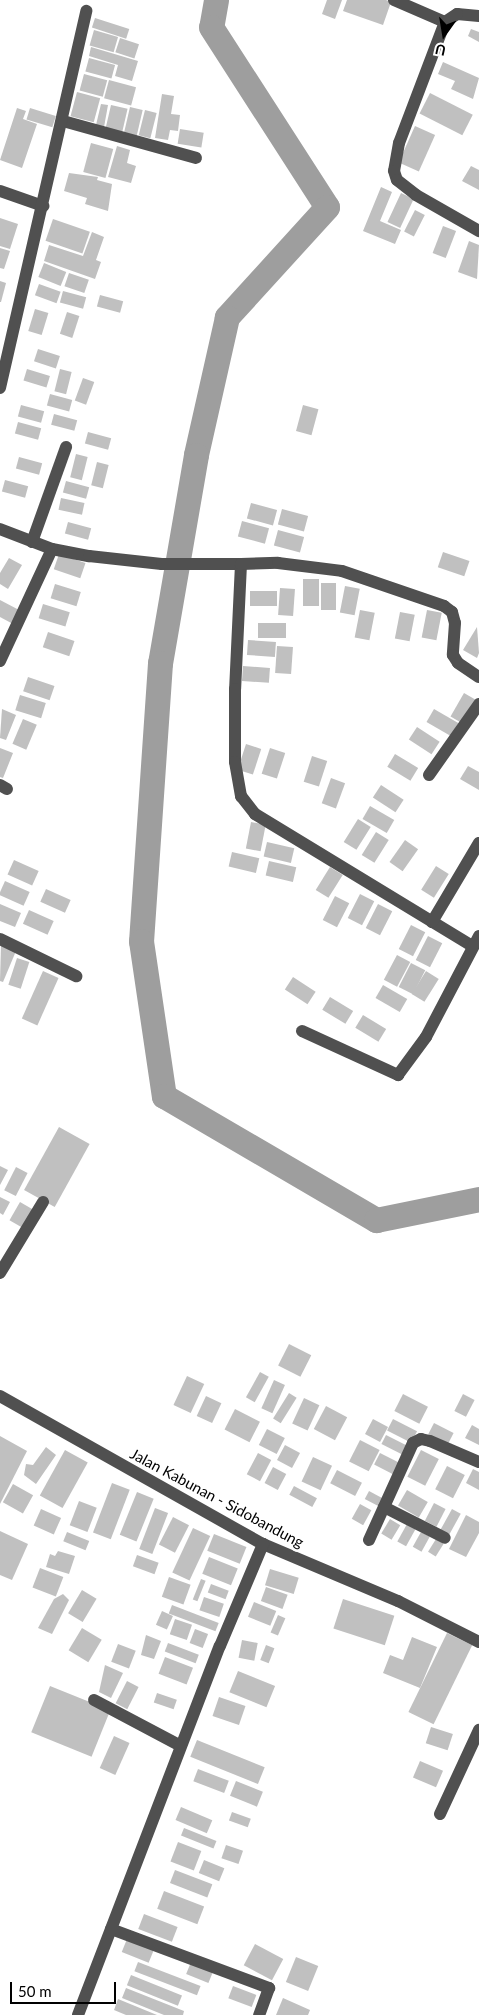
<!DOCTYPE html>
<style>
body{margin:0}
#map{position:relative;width:479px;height:2015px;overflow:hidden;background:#fff;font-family:Lato,sans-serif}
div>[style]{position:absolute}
.river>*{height:25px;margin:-12.5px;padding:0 12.5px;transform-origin:12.5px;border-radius:12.5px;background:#9e9e9e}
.building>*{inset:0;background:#c0c0c0;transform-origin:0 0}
.minor>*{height:12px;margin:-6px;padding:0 6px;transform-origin:6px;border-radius:6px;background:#505050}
span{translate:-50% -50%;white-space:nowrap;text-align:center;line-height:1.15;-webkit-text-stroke:5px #fff;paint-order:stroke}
.street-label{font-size:15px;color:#000}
.north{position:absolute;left:419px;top:10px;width:50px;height:50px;-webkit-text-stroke:4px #fff;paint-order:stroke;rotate:193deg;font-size:14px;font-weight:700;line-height:20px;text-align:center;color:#000}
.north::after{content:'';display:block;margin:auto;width:18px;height:22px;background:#000;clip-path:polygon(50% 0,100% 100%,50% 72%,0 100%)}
.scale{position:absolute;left:10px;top:1982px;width:106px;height:22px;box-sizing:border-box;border:2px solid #000;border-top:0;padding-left:6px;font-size:15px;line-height:18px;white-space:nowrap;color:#000;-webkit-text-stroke:4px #fff;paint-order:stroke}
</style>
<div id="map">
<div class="river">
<div style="left:216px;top:0;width:27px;rotate:100deg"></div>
<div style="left:211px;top:27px;width:214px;rotate:57.2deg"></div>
<div style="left:327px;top:207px;width:149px;rotate:132.3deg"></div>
<div style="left:227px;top:317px;width:141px;rotate:102.7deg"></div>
<div style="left:196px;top:455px;width:211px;rotate:99.8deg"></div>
<div style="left:160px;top:663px;width:279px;rotate:93.9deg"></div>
<div style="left:141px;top:941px;width:157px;rotate:81.6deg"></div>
<div style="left:164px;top:1096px;width:246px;rotate:30.3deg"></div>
<div style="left:376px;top:1220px;width:105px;rotate:-11.5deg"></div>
</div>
<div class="building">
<div style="clip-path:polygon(327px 0,342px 0,335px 19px,322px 14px)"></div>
<div style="clip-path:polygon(347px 0,386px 0,391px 2px,383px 25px,343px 11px)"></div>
<div style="left:95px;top:18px;width:36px;height:10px;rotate:18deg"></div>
<div style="clip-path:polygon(471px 29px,479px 32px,479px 42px,468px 36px)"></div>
<div style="left:94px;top:30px;width:25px;height:16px;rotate:16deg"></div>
<div style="left:120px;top:38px;width:20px;height:15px;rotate:18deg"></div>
<div style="clip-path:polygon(91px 47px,138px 61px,132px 81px,115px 76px,118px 65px,89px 56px)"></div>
<div style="left:89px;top:58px;width:27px;height:14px;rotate:15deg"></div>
<div style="clip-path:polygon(443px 62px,479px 78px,473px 99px,451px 89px,455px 81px,438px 74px)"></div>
<div style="left:84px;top:74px;width:24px;height:17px;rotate:15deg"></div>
<div style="left:109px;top:80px;width:28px;height:19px;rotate:15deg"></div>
<div style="left:77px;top:92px;width:24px;height:25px;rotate:15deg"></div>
<div style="left:430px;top:93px;width:48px;height:23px;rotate:27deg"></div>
<div style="clip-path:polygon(162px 94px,174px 96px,171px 114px,180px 115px,178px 131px,170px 130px,168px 140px,155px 138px)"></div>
<div style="clip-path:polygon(101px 104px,108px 105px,104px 127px,96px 125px)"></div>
<div style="left:111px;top:105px;width:17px;height:24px;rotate:13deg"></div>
<div style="left:130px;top:107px;width:13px;height:27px;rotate:13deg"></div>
<div style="clip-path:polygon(17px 108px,26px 111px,23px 119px,37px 124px,22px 168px,0 160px)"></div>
<div style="left:30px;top:108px;width:27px;height:12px;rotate:17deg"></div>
<div style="left:145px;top:110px;width:12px;height:26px;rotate:14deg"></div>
<div style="left:415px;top:126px;width:22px;height:40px;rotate:24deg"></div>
<div style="left:180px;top:129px;width:24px;height:15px;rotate:9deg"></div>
<div style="left:91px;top:143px;width:23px;height:30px;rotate:15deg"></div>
<div style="clip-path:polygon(117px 146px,130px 150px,127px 163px,136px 166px,131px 183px,108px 177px)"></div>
<div style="clip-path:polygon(471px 166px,479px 170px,479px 190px,462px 181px)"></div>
<div style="clip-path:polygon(69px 173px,98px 177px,97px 180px,112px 184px,108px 211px,85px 204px,87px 198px,64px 191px)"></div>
<div style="clip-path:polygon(381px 187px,392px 192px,380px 221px,401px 230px,395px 244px,363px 231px)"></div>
<div style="left:401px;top:193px;width:14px;height:32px;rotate:25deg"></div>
<div style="left:415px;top:210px;width:11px;height:24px;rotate:27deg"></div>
<div style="clip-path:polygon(0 218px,18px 224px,10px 249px,0 246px)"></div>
<div style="left:53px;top:219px;width:39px;height:23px;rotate:19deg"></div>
<div style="left:443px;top:226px;width:14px;height:29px;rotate:21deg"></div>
<div style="clip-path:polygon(92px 232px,104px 237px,96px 260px,101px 262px,95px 279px,44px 261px,49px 245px,83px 256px)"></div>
<div style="clip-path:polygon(469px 241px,479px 245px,477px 279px,458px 272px)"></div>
<div style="clip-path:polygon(0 248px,10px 251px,4px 269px,0 268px)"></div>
<div style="left:44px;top:263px;width:24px;height:15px;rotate:22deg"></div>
<div style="left:69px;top:273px;width:21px;height:14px;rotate:19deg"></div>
<div style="clip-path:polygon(0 281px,6px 283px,1px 302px,0 302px)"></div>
<div style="left:39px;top:284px;width:23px;height:12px;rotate:20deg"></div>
<div style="left:63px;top:291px;width:24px;height:12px;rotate:15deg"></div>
<div style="left:100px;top:295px;width:24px;height:12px;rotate:15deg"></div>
<div style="left:35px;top:309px;width:14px;height:23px;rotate:17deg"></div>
<div style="left:67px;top:312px;width:13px;height:23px;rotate:18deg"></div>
<div style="left:38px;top:349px;width:23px;height:13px;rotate:18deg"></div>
<div style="left:27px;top:369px;width:24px;height:12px;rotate:17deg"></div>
<div style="left:60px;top:369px;width:12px;height:23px;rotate:14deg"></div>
<div style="left:83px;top:378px;width:12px;height:24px;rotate:20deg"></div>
<div style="left:50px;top:394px;width:23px;height:12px;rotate:15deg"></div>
<div style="left:21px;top:405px;width:24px;height:12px;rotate:15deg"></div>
<div style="left:303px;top:405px;width:16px;height:27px;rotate:15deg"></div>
<div style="left:54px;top:414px;width:24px;height:11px;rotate:15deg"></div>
<div style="left:18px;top:422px;width:24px;height:12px;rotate:15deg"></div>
<div style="left:88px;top:432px;width:24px;height:12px;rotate:15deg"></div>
<div style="left:76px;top:454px;width:12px;height:24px;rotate:14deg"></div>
<div style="left:19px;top:457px;width:24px;height:12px;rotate:15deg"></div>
<div style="left:97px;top:462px;width:12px;height:24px;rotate:14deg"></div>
<div style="left:5px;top:480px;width:24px;height:12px;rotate:15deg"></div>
<div style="left:66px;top:481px;width:24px;height:12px;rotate:15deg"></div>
<div style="left:61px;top:498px;width:24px;height:12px;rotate:12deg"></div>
<div style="left:251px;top:503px;width:27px;height:16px;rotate:15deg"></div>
<div style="left:282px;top:509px;width:27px;height:16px;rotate:15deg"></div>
<div style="left:242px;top:521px;width:28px;height:16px;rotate:15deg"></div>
<div style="left:68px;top:522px;width:24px;height:12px;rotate:15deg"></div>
<div style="left:278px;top:530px;width:27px;height:16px;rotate:15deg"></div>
<div style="left:443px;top:552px;width:28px;height:16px;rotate:19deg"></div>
<div style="left:59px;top:554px;width:28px;height:16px;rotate:19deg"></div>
<div style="clip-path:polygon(9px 558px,22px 565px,8px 589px,0 584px,0 573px)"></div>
<div style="left:303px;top:579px;width:16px;height:27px"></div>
<div style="left:321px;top:583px;width:15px;height:27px"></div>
<div style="left:55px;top:584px;width:27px;height:15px;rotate:17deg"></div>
<div style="left:345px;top:586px;width:15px;height:27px;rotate:11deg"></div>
<div style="left:280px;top:588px;width:15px;height:27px;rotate:4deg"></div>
<div style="left:250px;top:591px;width:27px;height:15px"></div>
<div style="clip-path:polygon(0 600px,21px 611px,13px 624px,0 617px)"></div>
<div style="left:43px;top:604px;width:28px;height:15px;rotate:17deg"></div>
<div style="left:360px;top:610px;width:15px;height:28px;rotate:11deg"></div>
<div style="left:427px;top:610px;width:15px;height:28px;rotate:11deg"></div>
<div style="left:400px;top:612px;width:15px;height:27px;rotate:11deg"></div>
<div style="left:258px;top:623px;width:28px;height:15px"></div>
<div style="clip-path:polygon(477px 627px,479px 653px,477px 658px,463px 650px)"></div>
<div style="left:48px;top:632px;width:28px;height:16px;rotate:19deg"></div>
<div style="left:248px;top:640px;width:28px;height:15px;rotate:4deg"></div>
<div style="left:277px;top:646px;width:16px;height:27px;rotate:4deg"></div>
<div style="left:243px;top:666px;width:27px;height:15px;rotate:4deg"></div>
<div style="left:28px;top:677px;width:28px;height:15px;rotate:19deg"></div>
<div style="left:464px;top:693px;width:16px;height:27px;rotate:30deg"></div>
<div style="left:20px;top:695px;width:27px;height:16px;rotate:17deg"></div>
<div style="clip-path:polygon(2px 709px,16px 715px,6px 740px,0 738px)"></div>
<div style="left:434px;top:709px;width:28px;height:15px;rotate:30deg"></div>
<div style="left:23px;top:719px;width:15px;height:27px;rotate:23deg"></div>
<div style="left:417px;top:727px;width:27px;height:15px;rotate:33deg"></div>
<div style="left:246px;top:744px;width:16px;height:27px;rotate:18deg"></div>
<div style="clip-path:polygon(0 748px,13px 753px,3px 778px,0 777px)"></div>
<div style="left:270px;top:748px;width:16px;height:27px;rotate:18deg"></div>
<div style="left:395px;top:754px;width:27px;height:15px;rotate:31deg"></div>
<div style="left:312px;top:756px;width:16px;height:27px;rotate:18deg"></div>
<div style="clip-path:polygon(468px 766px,479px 772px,479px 790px,460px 779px)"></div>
<div style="left:331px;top:778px;width:15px;height:27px;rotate:20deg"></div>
<div style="left:381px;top:785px;width:27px;height:15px;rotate:33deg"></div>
<div style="left:370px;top:806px;width:28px;height:15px;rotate:30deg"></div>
<div style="left:358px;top:819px;width:15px;height:27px;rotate:32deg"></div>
<div style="left:251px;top:822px;width:15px;height:27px;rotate:11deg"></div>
<div style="left:376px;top:832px;width:15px;height:27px;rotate:32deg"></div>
<div style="left:405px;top:840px;width:16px;height:27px;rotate:35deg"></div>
<div style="left:267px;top:842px;width:28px;height:15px;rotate:13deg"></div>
<div style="left:232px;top:852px;width:28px;height:15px;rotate:13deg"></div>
<div style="left:14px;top:860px;width:27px;height:16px;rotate:24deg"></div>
<div style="left:269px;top:861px;width:28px;height:15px;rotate:13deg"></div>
<div style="left:436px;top:866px;width:15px;height:28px;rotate:32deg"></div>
<div style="left:330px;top:867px;width:15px;height:27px;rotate:32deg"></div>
<div style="left:5px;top:881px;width:27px;height:15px;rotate:24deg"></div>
<div style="left:46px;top:889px;width:27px;height:14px;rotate:24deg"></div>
<div style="left:360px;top:894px;width:16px;height:27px;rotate:27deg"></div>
<div style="left:335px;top:896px;width:16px;height:27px;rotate:27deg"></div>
<div style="clip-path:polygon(0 904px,21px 913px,15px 927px,0 921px)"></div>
<div style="left:378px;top:904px;width:16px;height:27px;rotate:27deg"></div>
<div style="left:29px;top:910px;width:27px;height:15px;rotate:24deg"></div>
<div style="left:411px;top:925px;width:16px;height:27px;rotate:27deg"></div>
<div style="left:428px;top:936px;width:16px;height:27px;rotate:27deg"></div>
<div style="clip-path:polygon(1px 945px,16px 951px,3px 982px,0 981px)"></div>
<div style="left:397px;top:955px;width:15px;height:28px;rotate:28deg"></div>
<div style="left:17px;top:958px;width:13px;height:28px;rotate:18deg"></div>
<div style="left:411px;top:963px;width:16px;height:27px;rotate:27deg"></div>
<div style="left:43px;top:971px;width:17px;height:52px;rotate:24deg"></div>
<div style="left:426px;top:971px;width:15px;height:27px;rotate:32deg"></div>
<div style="left:293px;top:977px;width:27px;height:15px;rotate:33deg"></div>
<div style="left:383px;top:985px;width:28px;height:15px;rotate:30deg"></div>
<div style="left:330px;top:997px;width:27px;height:15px;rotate:31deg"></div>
<div style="left:363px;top:1015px;width:27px;height:15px;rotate:31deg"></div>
<div style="left:59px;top:1127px;width:35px;height:72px;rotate:29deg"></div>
<div style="clip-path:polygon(0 1166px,8px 1170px,0 1185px)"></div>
<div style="left:16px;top:1167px;width:13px;height:26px;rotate:27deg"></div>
<div style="clip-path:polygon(0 1197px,10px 1202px,3px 1215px,0 1213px)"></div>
<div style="left:20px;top:1202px;width:16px;height:21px;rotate:30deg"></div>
<div style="left:289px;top:1344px;width:25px;height:24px;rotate:27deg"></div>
<div style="left:260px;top:1372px;width:10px;height:29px;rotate:29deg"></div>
<div style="left:187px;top:1376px;width:19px;height:32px;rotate:25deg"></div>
<div style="left:274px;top:1380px;width:12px;height:31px;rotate:24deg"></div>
<div style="left:289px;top:1393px;width:9px;height:30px;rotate:32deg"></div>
<div style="left:403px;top:1394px;width:28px;height:19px;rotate:27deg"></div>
<div style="left:463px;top:1394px;width:13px;height:19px;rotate:27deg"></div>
<div style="left:206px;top:1396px;width:17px;height:22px;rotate:25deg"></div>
<div style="left:304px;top:1398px;width:17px;height:28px;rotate:25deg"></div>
<div style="left:326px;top:1406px;width:24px;height:26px;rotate:28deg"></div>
<div style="left:235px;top:1409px;width:28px;height:23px;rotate:27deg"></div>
<div style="left:373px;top:1419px;width:17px;height:17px;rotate:28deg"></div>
<div style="left:393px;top:1419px;width:27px;height:13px;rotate:27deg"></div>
<div style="left:434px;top:1423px;width:22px;height:13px;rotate:27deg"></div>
<div style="clip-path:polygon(472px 1425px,479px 1429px,479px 1445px,465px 1438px)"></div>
<div style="left:267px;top:1429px;width:20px;height:18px;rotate:27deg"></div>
<div style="left:386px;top:1435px;width:25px;height:10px;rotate:27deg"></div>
<div style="clip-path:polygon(0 1436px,27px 1451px,0 1504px)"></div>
<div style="left:360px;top:1440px;width:22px;height:24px;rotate:27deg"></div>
<div style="left:285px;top:1445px;width:17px;height:17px;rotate:28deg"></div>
<div style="clip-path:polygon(46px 1447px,56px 1455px,36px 1484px,24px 1475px,26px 1464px,33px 1465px)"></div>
<div style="left:65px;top:1450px;width:26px;height:52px;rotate:29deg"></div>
<div style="left:421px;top:1450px;width:20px;height:30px;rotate:27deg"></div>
<div style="left:258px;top:1453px;width:15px;height:24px;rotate:28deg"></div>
<div style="left:380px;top:1453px;width:25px;height:13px;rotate:27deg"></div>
<div style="left:313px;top:1457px;width:21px;height:27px;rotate:25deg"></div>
<div style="left:447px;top:1466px;width:20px;height:26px;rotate:27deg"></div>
<div style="left:273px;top:1467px;width:15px;height:18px;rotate:28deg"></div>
<div style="clip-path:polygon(473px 1469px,479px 1472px,479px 1490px,466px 1483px)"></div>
<div style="left:337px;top:1470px;width:28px;height:15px;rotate:27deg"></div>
<div style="left:112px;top:1483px;width:19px;height:53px;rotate:21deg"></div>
<div style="left:13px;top:1484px;width:23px;height:21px;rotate:29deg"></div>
<div style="left:294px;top:1486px;width:26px;height:10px;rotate:28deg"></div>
<div style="left:407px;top:1490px;width:24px;height:18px;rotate:30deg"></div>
<div style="left:369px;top:1491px;width:19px;height:9px;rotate:28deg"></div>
<div style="left:137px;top:1492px;width:18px;height:46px;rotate:22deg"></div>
<div style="left:79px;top:1501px;width:19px;height:26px;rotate:21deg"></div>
<div style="left:434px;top:1503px;width:13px;height:20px;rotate:27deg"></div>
<div style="left:360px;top:1504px;width:13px;height:17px;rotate:29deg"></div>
<div style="left:155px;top:1508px;width:14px;height:44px;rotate:21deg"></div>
<div style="left:41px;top:1509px;width:22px;height:18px;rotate:24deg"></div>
<div style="left:452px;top:1509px;width:10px;height:25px;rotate:29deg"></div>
<div style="clip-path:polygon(466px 1515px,479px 1522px,479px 1533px,466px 1557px,449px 1549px)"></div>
<div style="left:173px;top:1517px;width:18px;height:31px;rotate:27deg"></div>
<div style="left:390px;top:1519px;width:12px;height:17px;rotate:31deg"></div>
<div style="left:407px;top:1524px;width:10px;height:20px;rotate:29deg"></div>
<div style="left:193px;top:1528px;width:19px;height:49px;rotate:25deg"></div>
<div style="clip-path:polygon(0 1531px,28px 1544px,12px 1580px,0 1575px)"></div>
<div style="left:67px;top:1532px;width:24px;height:10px;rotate:22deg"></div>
<div style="left:421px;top:1532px;width:10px;height:17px;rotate:29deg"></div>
<div style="left:214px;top:1534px;width:35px;height:18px;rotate:22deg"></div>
<div style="left:436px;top:1539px;width:9px;height:15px;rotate:32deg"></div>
<div style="clip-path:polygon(58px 1551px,75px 1556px,69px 1574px,46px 1567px,50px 1554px,55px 1556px)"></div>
<div style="left:137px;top:1555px;width:23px;height:12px;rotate:20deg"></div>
<div style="left:209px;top:1557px;width:31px;height:18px;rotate:22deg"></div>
<div style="left:40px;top:1568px;width:25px;height:21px;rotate:21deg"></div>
<div style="left:270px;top:1569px;width:30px;height:17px;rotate:17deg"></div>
<div style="left:169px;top:1577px;width:23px;height:21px;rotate:20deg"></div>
<div style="left:201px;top:1579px;width:5px;height:22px;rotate:22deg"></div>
<div style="left:211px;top:1584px;width:19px;height:9px;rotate:21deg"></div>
<div style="left:266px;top:1587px;width:23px;height:15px;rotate:20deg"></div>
<div style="left:82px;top:1590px;width:17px;height:27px;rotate:31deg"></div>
<div style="clip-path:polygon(63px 1594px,69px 1600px,52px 1634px,38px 1628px,54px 1599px)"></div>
<div style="left:204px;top:1597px;width:21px;height:14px;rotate:19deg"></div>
<div style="left:343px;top:1599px;width:54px;height:31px;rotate:18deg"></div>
<div style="left:254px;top:1602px;width:24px;height:16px;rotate:22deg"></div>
<div style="left:172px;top:1605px;width:50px;height:9px;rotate:21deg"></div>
<div style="left:162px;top:1611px;width:12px;height:15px;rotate:24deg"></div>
<div style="left:278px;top:1615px;width:8px;height:19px;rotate:23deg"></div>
<div style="left:175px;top:1619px;width:18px;height:16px;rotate:19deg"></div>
<div style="left:82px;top:1628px;width:23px;height:26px;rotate:31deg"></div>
<div style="left:195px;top:1629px;width:14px;height:15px;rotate:21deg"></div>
<div style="left:447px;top:1633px;width:28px;height:88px;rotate:26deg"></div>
<div style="clip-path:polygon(146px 1635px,161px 1641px,154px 1659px,141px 1655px)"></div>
<div style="clip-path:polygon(412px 1637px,437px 1647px,420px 1688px,383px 1673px,390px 1655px,403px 1660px)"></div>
<div style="left:242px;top:1640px;width:16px;height:18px;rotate:11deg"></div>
<div style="left:168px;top:1643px;width:33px;height:9px;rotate:21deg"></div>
<div style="left:118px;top:1644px;width:19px;height:19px;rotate:21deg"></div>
<div style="left:266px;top:1645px;width:9px;height:16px;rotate:21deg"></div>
<div style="left:165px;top:1657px;width:30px;height:18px;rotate:21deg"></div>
<div style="clip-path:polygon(105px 1665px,123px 1673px,111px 1698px,99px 1692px)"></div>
<div style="left:238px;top:1671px;width:40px;height:23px;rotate:22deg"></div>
<div style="left:127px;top:1681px;width:13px;height:25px;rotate:27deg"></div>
<div style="left:50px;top:1686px;width:65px;height:50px;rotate:22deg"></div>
<div style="left:157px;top:1693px;width:21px;height:10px;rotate:19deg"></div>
<div style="left:219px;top:1697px;width:28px;height:20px;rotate:19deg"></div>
<div style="left:431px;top:1727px;width:23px;height:17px;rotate:18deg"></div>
<div style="left:114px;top:1736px;width:17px;height:35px;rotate:24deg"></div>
<div style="left:197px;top:1740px;width:73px;height:18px;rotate:22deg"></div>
<div style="left:420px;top:1761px;width:25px;height:18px;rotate:23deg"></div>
<div style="left:198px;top:1769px;width:33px;height:13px;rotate:21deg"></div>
<div style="left:236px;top:1781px;width:29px;height:16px;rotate:22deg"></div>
<div style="left:181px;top:1807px;width:34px;height:14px;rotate:23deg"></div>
<div style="left:232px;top:1812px;width:20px;height:9px;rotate:20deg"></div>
<div style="left:184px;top:1828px;width:35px;height:8px;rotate:22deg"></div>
<div style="left:178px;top:1842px;width:25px;height:21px;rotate:21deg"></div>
<div style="left:226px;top:1845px;width:18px;height:14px;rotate:19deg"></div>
<div style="left:204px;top:1860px;width:22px;height:14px;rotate:22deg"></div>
<div style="left:175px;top:1870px;width:40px;height:14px;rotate:21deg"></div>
<div style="left:164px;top:1891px;width:43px;height:19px;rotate:21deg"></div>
<div style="left:144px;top:1914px;width:36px;height:16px;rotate:21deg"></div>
<div style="left:127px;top:1939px;width:29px;height:14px;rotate:22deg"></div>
<div style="left:255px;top:1944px;width:32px;height:24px;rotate:28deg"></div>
<div style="left:296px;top:1957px;width:24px;height:27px;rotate:22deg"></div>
<div style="left:138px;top:1962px;width:67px;height:10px;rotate:21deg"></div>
<div style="left:191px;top:1962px;width:24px;height:13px;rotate:22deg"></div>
<div style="left:131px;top:1975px;width:55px;height:11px;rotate:22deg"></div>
<div style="left:233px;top:1986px;width:25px;height:13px;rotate:21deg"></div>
<div style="clip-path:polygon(126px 1988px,184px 2011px,183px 2015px,164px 2015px,122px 1998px)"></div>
<div style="clip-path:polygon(283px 1998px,310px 2010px,308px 2015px,276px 2015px)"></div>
<div style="clip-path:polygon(118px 1999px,157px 2015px,126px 2015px,114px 2010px)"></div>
</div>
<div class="minor">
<div style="left:394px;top:0;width:56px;rotate:23.3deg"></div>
<div style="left:479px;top:16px;width:22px;rotate:-175deg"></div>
<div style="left:457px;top:14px;width:14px;rotate:146deg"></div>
<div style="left:445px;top:22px;width:129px;rotate:110.8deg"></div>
<div style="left:399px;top:143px;width:28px;rotate:100deg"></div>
<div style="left:394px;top:171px;width:9px;rotate:72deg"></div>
<div style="left:397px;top:180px;width:24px;rotate:38deg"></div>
<div style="left:416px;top:195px;width:73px;rotate:29.7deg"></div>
<div style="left:63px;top:121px;width:138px;rotate:15.5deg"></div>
<div style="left:0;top:191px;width:46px;rotate:19.2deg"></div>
<div style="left:0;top:388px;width:387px;rotate:-77.1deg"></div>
<div style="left:0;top:529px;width:56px;rotate:21deg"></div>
<div style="left:52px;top:549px;width:38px;rotate:11deg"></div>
<div style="left:89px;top:556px;width:73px;rotate:6.3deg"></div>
<div style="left:162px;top:564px;width:79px"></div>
<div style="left:241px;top:564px;width:125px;rotate:92.7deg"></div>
<div style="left:235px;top:689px;width:73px;rotate:90deg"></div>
<div style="left:235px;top:762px;width:35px;rotate:80deg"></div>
<div style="left:241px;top:796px;width:23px;rotate:52deg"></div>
<div style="left:255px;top:814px;width:254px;rotate:31.3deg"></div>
<div style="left:32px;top:542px;width:101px;rotate:-70.3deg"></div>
<div style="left:241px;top:564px;width:37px;rotate:-2deg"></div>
<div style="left:278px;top:563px;width:64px;rotate:7.1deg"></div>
<div style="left:342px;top:571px;width:108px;rotate:18.9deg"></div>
<div style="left:444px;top:606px;width:10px;rotate:37deg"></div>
<div style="left:452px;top:612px;width:11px;rotate:75deg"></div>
<div style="left:455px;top:623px;width:32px;rotate:94deg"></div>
<div style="left:453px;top:655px;width:9px;rotate:58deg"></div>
<div style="left:458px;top:663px;width:25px;rotate:34deg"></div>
<div style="left:0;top:661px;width:123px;rotate:-65.1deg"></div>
<div style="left:429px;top:775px;width:87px;rotate:-54.8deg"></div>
<div style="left:0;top:785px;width:8px;rotate:30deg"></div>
<div style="left:432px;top:922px;width:92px;rotate:-59.3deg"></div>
<div style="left:0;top:939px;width:85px;rotate:26deg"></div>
<div style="left:302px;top:1031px;width:106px;rotate:24.6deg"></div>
<div style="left:398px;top:1075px;width:47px;rotate:-53.6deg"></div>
<div style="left:426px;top:1037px;width:114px;rotate:-62.3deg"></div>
<div style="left:0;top:1273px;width:83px;rotate:-58.8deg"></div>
<div style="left:0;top:1396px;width:302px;rotate:29.4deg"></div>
<div style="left:263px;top:1544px;width:147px;rotate:22.9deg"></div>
<div style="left:398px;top:1601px;width:91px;rotate:26.8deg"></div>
<div style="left:384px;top:1507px;width:68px;rotate:26.9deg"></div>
<div style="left:369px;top:1540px;width:107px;rotate:-65.6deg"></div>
<div style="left:413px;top:1443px;width:9px;rotate:-27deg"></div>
<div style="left:421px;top:1439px;width:9px;rotate:13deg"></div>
<div style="left:430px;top:1441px;width:53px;rotate:23.2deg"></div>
<div style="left:94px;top:1700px;width:98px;rotate:27.9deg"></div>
<div style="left:440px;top:1814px;width:93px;rotate:-65.1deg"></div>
<div style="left:111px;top:1929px;width:169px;rotate:20.5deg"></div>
<div style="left:269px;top:1988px;width:29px;rotate:110deg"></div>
<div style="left:78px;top:2015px;width:395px;rotate:-69deg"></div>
<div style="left:220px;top:1646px;width:111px;rotate:-67.1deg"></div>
</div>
<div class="street-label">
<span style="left:217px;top:1498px;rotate:28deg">Jalan Kabunan - Sidobandung</span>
</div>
<div class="north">U</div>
<div class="scale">50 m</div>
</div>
